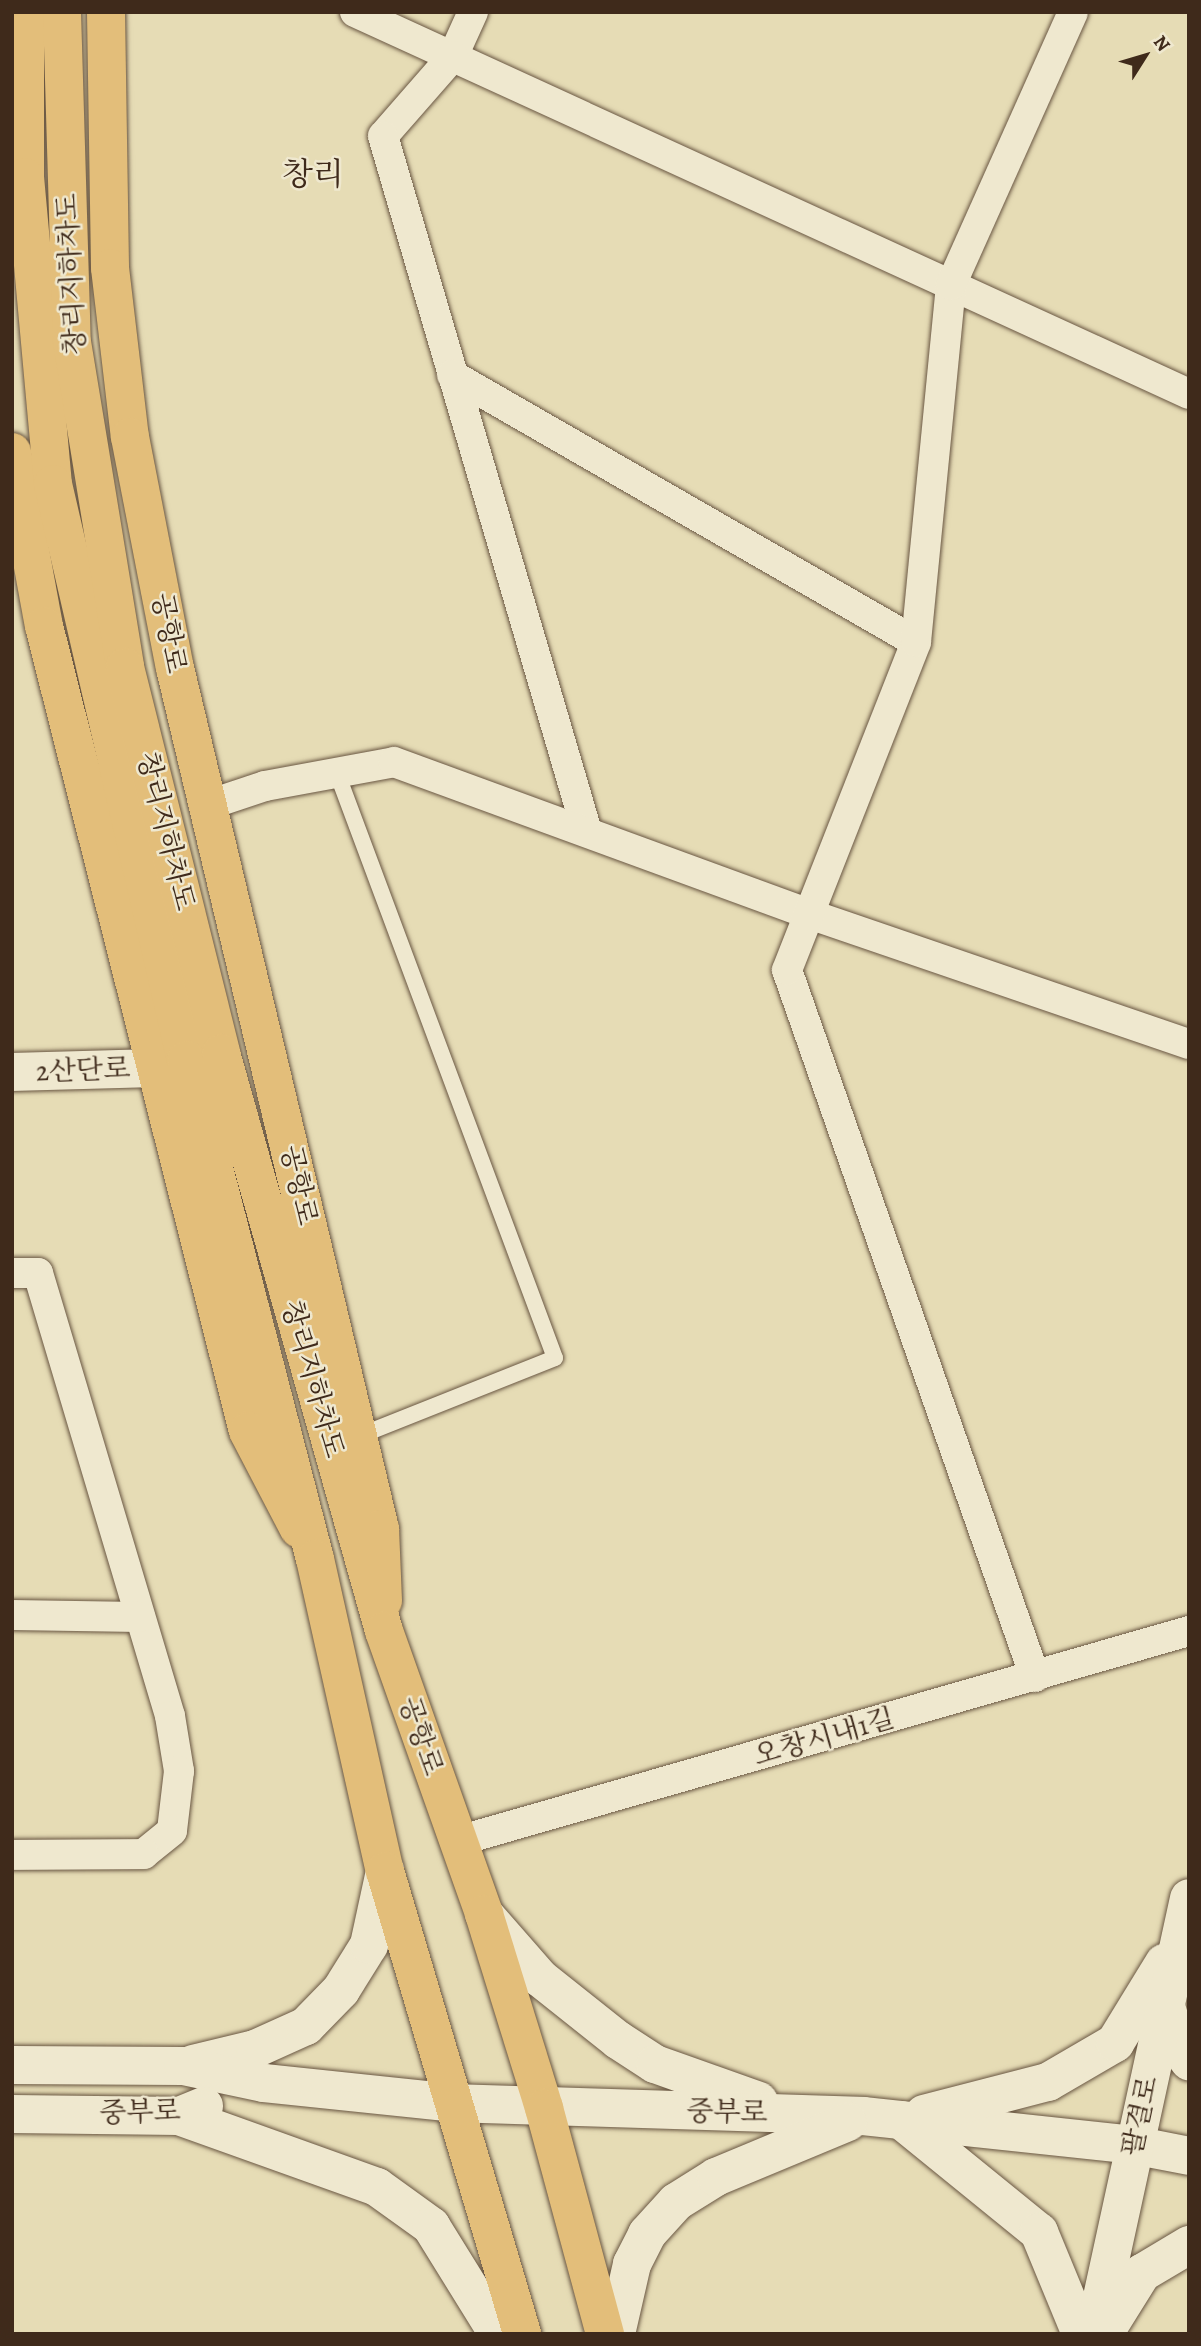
<!DOCTYPE html>
<meta charset="utf-8">
<style>
body{margin:0}
#map{position:relative;width:1201px;height:2346px;overflow:hidden;background:#e6dcb5;font-family:Alegreya,"Noto Serif KR",serif}
div>[style]{position:absolute}
.roads{filter:drop-shadow(0 0 2px #695642) drop-shadow(0 0 2px #695642)}
.lane>*{height:16px;margin:-8px;padding:0 8px;transform-origin:8px;border-radius:8px;background:#efe8cf}
.street>*{height:30px;margin:-15px;padding:0 15px;transform-origin:15px;border-radius:15px;background:#efe8cf}
.secondary>*{height:38px;margin:-19px;padding:0 19px;transform-origin:19px;border-radius:19px;background:#efe8cf}
.primary>*{height:38px;margin:-19px;padding:0 19px;transform-origin:19px;border-radius:19px;background:#e3be7a}
.highway>*{height:38px;margin:-19px;padding:0 19px;transform-origin:19px;border-radius:19px;background:#e3be7a}
span{translate:-50% -50%;white-space:nowrap;text-align:center;line-height:1.15;-webkit-text-stroke:5px #efe8cf;paint-order:stroke}
.street-label{font-size:28px;color:#3f2a1b}
.quarter-label{font-size:32px;color:#3f2a1b}
.frame{position:absolute;inset:0;border:14px solid #3f2a1b;pointer-events:none}
.north{position:absolute;left:1110px;top:21px;width:70px;height:70px;-webkit-text-stroke:5px #efe8cf;paint-order:stroke;rotate:53deg;font-size:19px;font-weight:700;line-height:28px;text-align:center;color:#3f2a1b}
.north::after{content:'';display:block;margin:auto;width:24px;height:32px;background:#3f2a1b;clip-path:polygon(50% 0,100% 100%,50% 72%,0 100%)}
</style>
<div id="map">
<div class="roads">
<div class="lane">
<div style="left:337px;top:773px;width:624px;rotate:69.56deg"></div>
<div style="left:555px;top:1358px;width:211px;rotate:158.3deg"></div>
</div>
<div class="street">
<div style="left:355px;top:12px;width:917px;rotate:24.61deg"></div>
<div style="left:473px;top:12px;width:48px;rotate:114.4deg"></div>
<div style="left:453px;top:56px;width:106px;rotate:131.2deg"></div>
<div style="left:383px;top:136px;width:725px;rotate:73.66deg"></div>
<div style="left:452px;top:375px;width:535px;rotate:29.92deg"></div>
<div style="left:208px;top:805px;width:60px;rotate:-18.4deg"></div>
<div style="left:265px;top:786px;width:131px;rotate:-10.5deg"></div>
<div style="left:394px;top:762px;width:442px;rotate:20.1deg"></div>
<div style="left:809px;top:914px;width:402px;rotate:18.9deg"></div>
<div style="left:12px;top:1273px;width:26px"></div>
<div style="left:38px;top:1273px;width:462px;rotate:73.4deg"></div>
<div style="left:170px;top:1716px;width:56px;rotate:80.7deg"></div>
<div style="left:179px;top:1771px;width:60px;rotate:96.7deg"></div>
<div style="left:172px;top:1831px;width:36px;rotate:141deg"></div>
<div style="left:144px;top:1854px;width:132px;rotate:179.6deg"></div>
<div style="left:12px;top:1615px;width:128px;rotate:0.9deg"></div>
<div style="left:1035px;top:1677px;width:749px;rotate:-109.33deg"></div>
<div style="left:787px;top:970px;width:352px;rotate:-68.5deg"></div>
<div style="left:916px;top:642px;width:359px;rotate:-84.4deg"></div>
<div style="left:951px;top:285px;width:299px;rotate:-65.9deg"></div>
<div style="left:458px;top:1841px;width:761px;rotate:-16.03deg"></div>
</div>
<div class="secondary">
<div style="left:12px;top:1072px;width:142px;rotate:-1.6deg"></div>
<div style="left:484px;top:1914px;width:85px;rotate:48.8deg"></div>
<div style="left:540px;top:1978px;width:100px;rotate:38.5deg"></div>
<div style="left:618px;top:2040px;width:44px;rotate:33deg"></div>
<div style="left:655px;top:2064px;width:110px;rotate:19.6deg"></div>
<div style="left:1165px;top:2003px;width:45px;rotate:73.2deg"></div>
<div style="left:1178px;top:2046px;width:19px;rotate:54deg"></div>
<div style="left:193px;top:2064px;width:64px;rotate:-13.6deg"></div>
<div style="left:255px;top:2049px;width:56px;rotate:-24.3deg"></div>
<div style="left:306px;top:2026px;width:50px;rotate:-45.8deg"></div>
<div style="left:341px;top:1990px;width:53px;rotate:-58.1deg"></div>
<div style="left:369px;top:1945px;width:76px;rotate:-77.8deg"></div>
<div style="left:12px;top:2065px;width:171px;rotate:0.3deg"></div>
<div style="left:183px;top:2066px;width:83px;rotate:11.9deg"></div>
<div style="left:264px;top:2083px;width:191px;rotate:6deg"></div>
<div style="left:454px;top:2103px;width:409px;rotate:1.8deg"></div>
<div style="left:863px;top:2116px;width:272px;rotate:6.1deg"></div>
<div style="left:1133px;top:2145px;width:57px;rotate:11.1deg"></div>
<div style="left:12px;top:2114px;width:167px;rotate:0.7deg"></div>
<div style="left:179px;top:2116px;width:27px;rotate:-22deg"></div>
<div style="left:924px;top:2114px;width:128px;rotate:-14.5deg"></div>
<div style="left:1048px;top:2082px;width:78px;rotate:-30.2deg"></div>
<div style="left:1115px;top:2043px;width:94px;rotate:-58.5deg"></div>
<div style="left:179px;top:2116px;width:210px;rotate:19.7deg"></div>
<div style="left:377px;top:2187px;width:67px;rotate:35.8deg"></div>
<div style="left:431px;top:2226px;width:127px;rotate:58.2deg"></div>
<div style="left:901px;top:2120px;width:178px;rotate:39.1deg"></div>
<div style="left:1039px;top:2232px;width:110px;rotate:67.6deg"></div>
<div style="left:616px;top:2334px;width:72px;rotate:-77.1deg"></div>
<div style="left:632px;top:2264px;width:34px;rotate:-63deg"></div>
<div style="left:647px;top:2234px;width:43px;rotate:-47.8deg"></div>
<div style="left:676px;top:2202px;width:47px;rotate:-32deg"></div>
<div style="left:716px;top:2177px;width:143px;rotate:-22.6deg"></div>
<div style="left:1094px;top:2334px;width:446px;rotate:-77.7deg"></div>
<div style="left:1104px;top:2334px;width:72px;rotate:-58.1deg"></div>
<div style="left:1142px;top:2273px;width:55px;rotate:-30.8deg"></div>
</div>
<div class="primary">
<div style="left:106px;top:12px;width:256px;rotate:89.1deg"></div>
<div style="left:110px;top:268px;width:170px;rotate:83.3deg"></div>
<div style="left:130px;top:437px;width:235px;rotate:79deg"></div>
<div style="left:175px;top:668px;width:885px;rotate:76.61deg"></div>
<div style="left:380px;top:1529px;width:72px;rotate:87.6deg"></div>
<div style="left:12px;top:452px;width:177px;rotate:79.6deg"></div>
<div style="left:44px;top:626px;width:830px;rotate:75.78deg"></div>
<div style="left:248px;top:1431px;width:110px;rotate:62.5deg"></div>
</div>
<div class="highway">
<div style="left:25px;top:12px;width:165px;rotate:90deg"></div>
<div style="left:25px;top:177px;width:308px;rotate:84.8deg"></div>
<div style="left:53px;top:484px;width:591px;rotate:77deg"></div>
<div style="left:186px;top:1060px;width:515px;rotate:75.51deg"></div>
<div style="left:315px;top:1559px;width:320px;rotate:77.4deg"></div>
<div style="left:385px;top:1871px;width:483px;rotate:73.5deg"></div>
<div style="left:62px;top:12px;width:330px;rotate:88.3deg"></div>
<div style="left:72px;top:342px;width:329px;rotate:80.7deg"></div>
<div style="left:125px;top:667px;width:398px;rotate:76deg"></div>
<div style="left:221px;top:1053px;width:601px;rotate:74.25deg"></div>
<div style="left:384px;top:1631px;width:300px;rotate:70.5deg"></div>
<div style="left:484px;top:1914px;width:203px;rotate:72.8deg"></div>
<div style="left:544px;top:2108px;width:234px;rotate:74.9deg"></div>
</div>
</div>
<div class="street-label">
<span style="left:71px;top:274px;rotate:-93deg">창리지하차도</span>
<span style="left:169px;top:633px;rotate:79deg">공항로</span>
<span style="left:166px;top:831px;rotate:76deg">창리지하차도</span>
<span style="left:83px;top:1070px;rotate:-2deg">2산단로</span>
<span style="left:299px;top:1185px;rotate:77deg">공항로</span>
<span style="left:313px;top:1379px;rotate:74deg">창리지하차도</span>
<span style="left:421px;top:1736px;rotate:71deg">공항로</span>
<span style="left:824px;top:1737px;rotate:-16deg">오창시내1길</span>
<span style="left:140px;top:2112px;rotate:-2deg">중부로</span>
<span style="left:727px;top:2112px;rotate:1deg">중부로</span>
<span style="left:1140px;top:2116px;rotate:-78deg">팔결로</span>
</div>
<div class="quarter-label">
<span style="left:313px;top:174px">창리</span>
</div>
<div class="frame"></div>
<div class="north">N</div>
</div>
